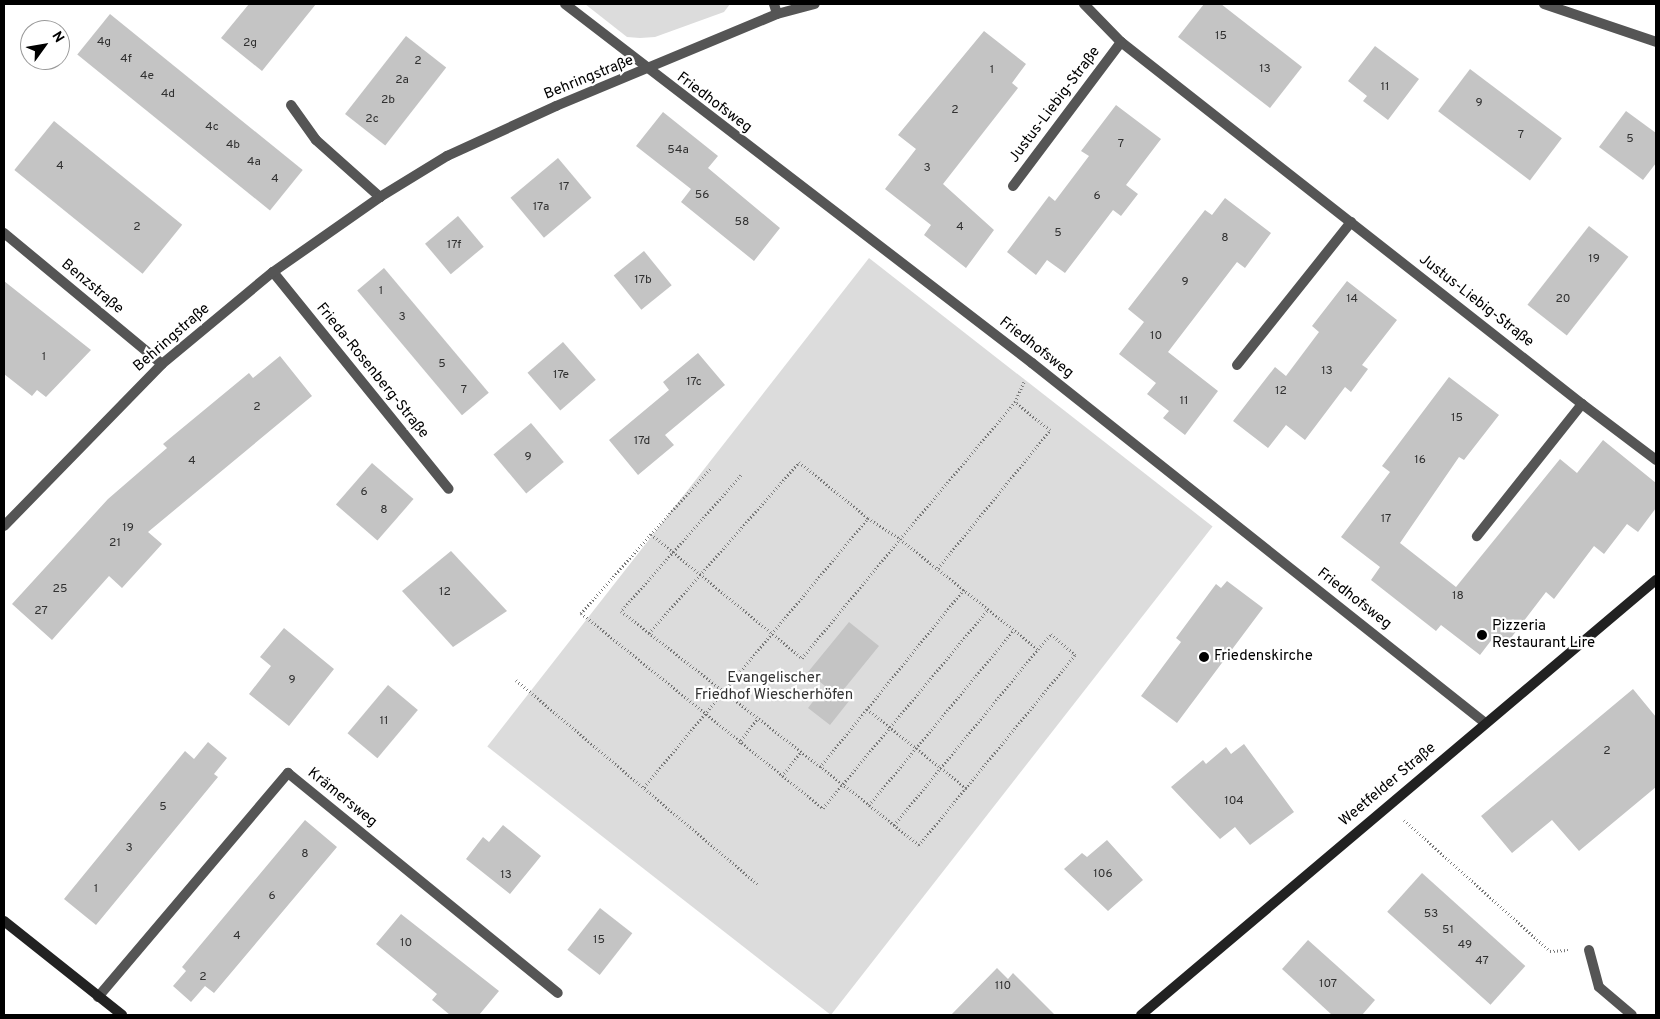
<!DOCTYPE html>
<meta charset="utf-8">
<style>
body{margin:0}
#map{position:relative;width:1660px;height:1019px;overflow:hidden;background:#fff;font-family:Overpass,sans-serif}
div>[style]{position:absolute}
.green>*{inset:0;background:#dcdcdc;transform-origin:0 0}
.building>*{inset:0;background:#c4c4c4;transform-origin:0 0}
.path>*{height:3px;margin-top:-1.5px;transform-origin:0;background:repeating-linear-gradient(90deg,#777 0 1px,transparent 0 3.5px)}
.street>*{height:10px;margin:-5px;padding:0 5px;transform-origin:5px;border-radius:5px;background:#555}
.secondary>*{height:10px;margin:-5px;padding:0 5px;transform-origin:5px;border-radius:5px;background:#222}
.dots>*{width:14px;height:14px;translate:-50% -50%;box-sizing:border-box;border:2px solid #fff;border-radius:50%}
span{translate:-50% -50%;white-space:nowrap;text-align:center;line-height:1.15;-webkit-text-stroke:4.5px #fff;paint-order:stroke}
.number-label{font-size:12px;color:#313131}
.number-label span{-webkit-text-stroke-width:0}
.street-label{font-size:15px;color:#000}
.poi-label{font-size:15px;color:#000}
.left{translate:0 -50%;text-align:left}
.park-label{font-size:15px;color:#333}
.frame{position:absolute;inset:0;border:5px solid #000;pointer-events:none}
.north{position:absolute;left:20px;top:20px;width:50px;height:50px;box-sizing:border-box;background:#fff;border:1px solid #999;border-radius:50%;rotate:58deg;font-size:14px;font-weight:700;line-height:20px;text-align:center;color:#000}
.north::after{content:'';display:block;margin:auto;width:18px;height:22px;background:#000;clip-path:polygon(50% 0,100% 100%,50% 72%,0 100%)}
</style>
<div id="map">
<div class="green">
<div style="clip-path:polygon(585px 4px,730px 4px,724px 12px,655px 37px,640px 38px,627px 37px)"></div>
<div style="left:869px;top:258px;width:436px;height:620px;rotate:38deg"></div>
</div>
<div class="building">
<div style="clip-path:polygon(249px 4px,316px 4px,262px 71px,221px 38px)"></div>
<div style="clip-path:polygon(1204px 4px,1221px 4px,1302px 67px,1270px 108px,1178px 37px)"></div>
<div style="left:110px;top:14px;width:248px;height:52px;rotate:39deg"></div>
<div style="clip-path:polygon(984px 31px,1026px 64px,1012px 83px,1018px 88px,943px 184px,994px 230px,966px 268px,924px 235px,931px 225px,885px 189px,916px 149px,898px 135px)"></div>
<div style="left:406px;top:36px;width:51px;height:99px;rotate:38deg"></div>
<div style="clip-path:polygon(1375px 46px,1419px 79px,1388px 120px,1363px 101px,1367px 96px,1348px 81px)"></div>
<div style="left:1470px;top:69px;width:115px;height:53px;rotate:37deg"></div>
<div style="clip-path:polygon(1116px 105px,1161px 139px,1126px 185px,1138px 194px,1121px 216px,1113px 210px,1065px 273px,1047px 260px,1036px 275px,1007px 252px,1049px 196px,1055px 201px,1089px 156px,1081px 151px)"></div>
<div style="clip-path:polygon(1626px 111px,1656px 133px,1656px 163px,1643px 180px,1599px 147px)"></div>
<div style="clip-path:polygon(663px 112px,718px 156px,708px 168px,780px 228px,754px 261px,681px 202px,691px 189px,636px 146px)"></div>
<div style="left:54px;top:121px;width:165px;height:63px;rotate:39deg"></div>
<div style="left:558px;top:158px;width:52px;height:62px;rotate:50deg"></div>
<div style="clip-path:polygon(1225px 198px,1271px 233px,1245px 268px,1237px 262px,1168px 352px,1218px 391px,1185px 435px,1163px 418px,1169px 411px,1147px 394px,1156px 383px,1119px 354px,1144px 322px,1128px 309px,1205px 210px,1212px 215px)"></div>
<div style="left:458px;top:216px;width:40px;height:43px;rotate:50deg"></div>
<div style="left:1589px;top:226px;width:50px;height:100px;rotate:38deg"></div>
<div style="left:644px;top:251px;width:44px;height:39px;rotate:51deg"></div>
<div style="left:384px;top:268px;width:163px;height:35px;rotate:50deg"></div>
<div style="clip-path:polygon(4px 281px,91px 350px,46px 397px,37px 390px,32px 396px,4px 374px)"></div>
<div style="clip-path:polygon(1347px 281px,1397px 320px,1362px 365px,1368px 369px,1351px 392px,1345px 387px,1305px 440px,1286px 425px,1268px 448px,1233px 421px,1275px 367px,1286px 376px,1319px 332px,1312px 326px)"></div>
<div style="left:563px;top:342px;width:50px;height:47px;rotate:49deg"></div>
<div style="clip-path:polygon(698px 353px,725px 385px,665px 435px,674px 445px,638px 475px,609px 440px,669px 390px,663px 382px)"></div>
<div style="clip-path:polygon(280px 356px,312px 396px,148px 532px,162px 544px,122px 588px,109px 576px,52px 640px,12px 604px,108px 499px,167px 448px,163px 444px,249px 373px,253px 378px)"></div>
<div style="clip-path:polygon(1449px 377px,1499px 415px,1464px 460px,1459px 457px,1400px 543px,1456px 587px,1560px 459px,1577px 473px,1603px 440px,1656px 483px,1656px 508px,1638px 532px,1627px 524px,1604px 554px,1594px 546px,1554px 599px,1546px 592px,1504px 647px,1493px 638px,1480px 655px,1441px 625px,1436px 631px,1371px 580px,1380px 567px,1341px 537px,1390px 472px,1382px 466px)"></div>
<div style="left:531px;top:423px;width:51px;height:49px;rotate:50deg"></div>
<div style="left:372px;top:463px;width:55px;height:55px;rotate:41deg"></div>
<div style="clip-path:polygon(451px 551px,507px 611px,453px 647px,402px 591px)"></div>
<div style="clip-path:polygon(1227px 581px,1263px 608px,1177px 723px,1141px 696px,1181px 642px,1176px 638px,1216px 584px,1221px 588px)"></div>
<div style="clip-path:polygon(849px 622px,879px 646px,844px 689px,853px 696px,830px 725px,808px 708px,825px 686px,808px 672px)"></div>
<div style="clip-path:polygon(284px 628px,334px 669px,289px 726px,249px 694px,271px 666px,260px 657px)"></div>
<div style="left:388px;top:685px;width:39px;height:63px;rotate:40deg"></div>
<div style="clip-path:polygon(1633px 689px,1656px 717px,1656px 787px,1579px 851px,1552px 820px,1512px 853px,1481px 816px)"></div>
<div style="clip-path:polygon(208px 742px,227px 758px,214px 774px,218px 777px,96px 925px,64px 899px,185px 751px,194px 759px)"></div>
<div style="clip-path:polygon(1244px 744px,1294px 812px,1250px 845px,1235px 827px,1220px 839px,1171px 787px,1203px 760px,1206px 764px,1226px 747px,1231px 754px)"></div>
<div style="clip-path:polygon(305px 820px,337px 847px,214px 993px,205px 986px,191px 1002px,173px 986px,186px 971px,182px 967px)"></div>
<div style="clip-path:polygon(503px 825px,541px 856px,510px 894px,466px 859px,483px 837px,489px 842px)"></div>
<div style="clip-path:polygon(1107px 840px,1143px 880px,1108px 911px,1064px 869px,1082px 853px,1087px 857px)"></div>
<div style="left:1422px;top:873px;width:139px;height:52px;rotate:42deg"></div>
<div style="left:600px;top:908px;width:41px;height:53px;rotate:38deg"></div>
<div style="clip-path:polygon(401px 914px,499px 991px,479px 1015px,450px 1015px,432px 1000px,437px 994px,376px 944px)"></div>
<div style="clip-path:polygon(1308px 940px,1375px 1000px,1362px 1015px,1332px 1015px,1282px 969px)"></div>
<div style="clip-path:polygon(997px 968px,1008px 979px,1013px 973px,1055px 1015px,951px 1015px)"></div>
</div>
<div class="path">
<div style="left:710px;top:469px;width:88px;rotate:132.2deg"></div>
<div style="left:651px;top:534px;width:195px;rotate:39.4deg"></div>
<div style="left:802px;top:658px;width:154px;rotate:-50.5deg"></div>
<div style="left:900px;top:539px;width:176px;rotate:38.6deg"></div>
<div style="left:1038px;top:649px;width:20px;rotate:-49deg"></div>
<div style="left:1051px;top:634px;width:32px;rotate:41deg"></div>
<div style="left:1075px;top:655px;width:246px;rotate:129.4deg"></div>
<div style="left:919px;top:845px;width:64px;rotate:-141.3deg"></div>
<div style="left:741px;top:475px;width:181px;rotate:131.4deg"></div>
<div style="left:621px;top:611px;width:315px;rotate:38deg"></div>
<div style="left:869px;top:805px;width:227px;rotate:-50.4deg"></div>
<div style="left:651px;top:534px;width:106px;rotate:131.5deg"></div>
<div style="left:581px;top:613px;width:311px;rotate:38.9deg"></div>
<div style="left:823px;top:808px;width:259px;rotate:-50.3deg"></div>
<div style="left:938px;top:568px;width:178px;rotate:-50.9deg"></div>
<div style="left:1050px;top:430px;width:45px;rotate:-141.3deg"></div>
<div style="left:649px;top:633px;width:227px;rotate:-48.7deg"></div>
<div style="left:799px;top:462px;width:89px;rotate:39.1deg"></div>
<div style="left:516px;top:680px;width:316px;rotate:40.2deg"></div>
<div style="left:867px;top:709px;width:127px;rotate:38.6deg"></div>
<div style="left:739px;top:743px;width:31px;rotate:-53deg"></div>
<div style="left:820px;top:767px;width:229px;rotate:-51deg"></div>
<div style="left:782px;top:776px;width:31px;rotate:-52deg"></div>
<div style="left:644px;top:787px;width:350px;rotate:-50.2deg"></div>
<div style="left:868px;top:518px;width:38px;rotate:33deg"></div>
<div style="left:900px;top:539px;width:179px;rotate:-50deg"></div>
<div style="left:1015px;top:402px;width:22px;rotate:-66deg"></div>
<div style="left:1404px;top:820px;width:196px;rotate:41.9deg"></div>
<div style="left:1550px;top:951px;width:18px;rotate:-3deg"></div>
<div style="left:894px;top:825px;width:227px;rotate:-50.7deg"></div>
</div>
<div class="street">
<div style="left:565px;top:4px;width:589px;rotate:37.55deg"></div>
<div style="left:1032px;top:363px;width:577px;rotate:38.46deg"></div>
<div style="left:774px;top:4px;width:10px;rotate:73deg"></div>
<div style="left:1084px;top:4px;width:53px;rotate:45.8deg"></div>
<div style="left:1121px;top:42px;width:586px;rotate:38.14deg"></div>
<div style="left:1582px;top:404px;width:169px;rotate:128.5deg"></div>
<div style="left:1544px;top:4px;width:118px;rotate:18.7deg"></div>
<div style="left:291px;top:105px;width:43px;rotate:54.5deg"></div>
<div style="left:316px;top:140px;width:86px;rotate:41.7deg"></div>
<div style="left:1013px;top:186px;width:180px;rotate:-53.1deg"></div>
<div style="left:4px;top:233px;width:205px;rotate:39.7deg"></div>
<div style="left:273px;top:272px;width:279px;rotate:51deg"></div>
<div style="left:1237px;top:365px;width:183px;rotate:-51.4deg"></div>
<div style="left:1582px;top:404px;width:93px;rotate:37.1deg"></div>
<div style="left:4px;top:526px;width:226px;rotate:-45.7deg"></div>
<div style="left:162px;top:364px;width:144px;rotate:-39.7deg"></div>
<div style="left:273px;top:272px;width:131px;rotate:-35deg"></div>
<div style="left:380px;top:197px;width:79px;rotate:-31.5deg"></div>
<div style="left:447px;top:156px;width:120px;rotate:-24.6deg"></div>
<div style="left:556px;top:106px;width:239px;rotate:-22.6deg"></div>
<div style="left:777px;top:14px;width:39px;rotate:-15deg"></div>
<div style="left:1589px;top:950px;width:38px;rotate:75deg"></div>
<div style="left:1599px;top:987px;width:43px;rotate:40.3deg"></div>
<div style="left:98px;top:997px;width:294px;rotate:-49.7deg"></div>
<div style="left:288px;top:773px;width:348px;rotate:39.2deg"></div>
</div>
<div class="secondary">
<div style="left:4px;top:921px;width:151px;rotate:38.5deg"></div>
<div style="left:1141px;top:1015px;width:674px;rotate:-40.19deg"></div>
</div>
<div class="dots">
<div style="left:1482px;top:635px;background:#000"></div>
<div style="left:1204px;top:657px;background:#000"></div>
</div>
<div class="number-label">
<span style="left:1221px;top:37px">15</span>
<span style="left:104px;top:43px">4g</span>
<span style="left:250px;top:44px">2g</span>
<span style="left:126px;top:60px">4f</span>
<span style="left:418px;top:62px">2</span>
<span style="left:1265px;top:70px">13</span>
<span style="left:992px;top:71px">1</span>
<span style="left:147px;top:77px">4e</span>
<span style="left:402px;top:81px">2a</span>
<span style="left:1385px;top:88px">11</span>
<span style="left:168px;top:95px">4d</span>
<span style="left:388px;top:101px">2b</span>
<span style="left:1479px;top:104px">9</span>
<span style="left:955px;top:111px">2</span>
<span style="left:372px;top:120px">2c</span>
<span style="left:212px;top:128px">4c</span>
<span style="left:1521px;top:136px">7</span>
<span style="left:1630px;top:140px">5</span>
<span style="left:1121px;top:145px">7</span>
<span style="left:233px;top:146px">4b</span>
<span style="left:678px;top:151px">54a</span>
<span style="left:254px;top:163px">4a</span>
<span style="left:60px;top:167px">4</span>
<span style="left:927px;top:169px">3</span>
<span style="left:275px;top:180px">4</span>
<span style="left:564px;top:188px">17</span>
<span style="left:702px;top:196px">56</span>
<span style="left:1097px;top:197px">6</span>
<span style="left:541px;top:208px">17a</span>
<span style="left:742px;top:223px">58</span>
<span style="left:137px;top:228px">2</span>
<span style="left:960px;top:228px">4</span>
<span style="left:1058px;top:234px">5</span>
<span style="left:1225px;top:239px">8</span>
<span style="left:454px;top:246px">17f</span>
<span style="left:1594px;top:260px">19</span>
<span style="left:643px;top:281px">17b</span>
<span style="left:1185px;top:283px">9</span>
<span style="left:381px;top:292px">1</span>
<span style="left:1352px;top:300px">14</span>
<span style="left:1563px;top:300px">20</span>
<span style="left:402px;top:318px">3</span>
<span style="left:1156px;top:337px">10</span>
<span style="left:44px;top:358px">1</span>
<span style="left:442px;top:365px">5</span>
<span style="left:1327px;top:372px">13</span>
<span style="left:561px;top:376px">17e</span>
<span style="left:694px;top:383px">17c</span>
<span style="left:464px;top:391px">7</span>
<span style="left:1281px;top:392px">12</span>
<span style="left:1184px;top:402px">11</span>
<span style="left:257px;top:408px">2</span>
<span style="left:1457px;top:419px">15</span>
<span style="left:642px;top:442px">17d</span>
<span style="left:528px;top:458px">9</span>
<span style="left:1420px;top:461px">16</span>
<span style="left:192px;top:462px">4</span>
<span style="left:364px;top:493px">6</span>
<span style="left:384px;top:511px">8</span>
<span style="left:1386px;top:520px">17</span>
<span style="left:128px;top:529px">19</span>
<span style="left:115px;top:544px">21</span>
<span style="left:60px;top:590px">25</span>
<span style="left:445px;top:593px">12</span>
<span style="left:1458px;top:597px">18</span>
<span style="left:41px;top:612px">27</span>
<span style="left:292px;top:681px">9</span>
<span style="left:384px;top:722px">11</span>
<span style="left:1607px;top:752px">2</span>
<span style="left:1234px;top:802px">104</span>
<span style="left:163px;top:808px">5</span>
<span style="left:129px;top:849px">3</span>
<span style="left:305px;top:855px">8</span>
<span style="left:1103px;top:875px">106</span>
<span style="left:506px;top:876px">13</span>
<span style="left:96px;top:890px">1</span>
<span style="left:272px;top:897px">6</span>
<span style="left:1431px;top:915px">53</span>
<span style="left:1448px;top:931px">51</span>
<span style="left:237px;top:937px">4</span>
<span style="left:599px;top:941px">15</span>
<span style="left:406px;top:944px">10</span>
<span style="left:1465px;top:946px">49</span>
<span style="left:1482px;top:962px">47</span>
<span style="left:203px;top:978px">2</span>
<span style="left:1328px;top:985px">107</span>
<span style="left:1003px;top:987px">110</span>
</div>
<div class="street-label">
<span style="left:589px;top:78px;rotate:-22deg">Behringstraße</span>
<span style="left:714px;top:103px;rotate:37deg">Friedhofsweg</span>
<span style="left:1055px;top:105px;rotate:-53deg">Justus-Liebig-Straße</span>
<span style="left:92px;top:287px;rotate:40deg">Benzstraße</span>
<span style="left:1476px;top:301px;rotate:38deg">Justus-Liebig-Straße</span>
<span style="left:172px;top:338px;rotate:-41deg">Behringstraße</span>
<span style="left:1036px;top:348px;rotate:38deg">Friedhofsweg</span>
<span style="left:372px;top:371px;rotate:51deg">Frieda-Rosenberg-Straße</span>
<span style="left:1354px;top:599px;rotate:38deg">Friedhofsweg</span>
<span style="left:1388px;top:785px;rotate:-40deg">Weetfelder Straße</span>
<span style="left:342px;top:798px;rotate:39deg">Krämersweg</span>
</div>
<div class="poi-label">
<span class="left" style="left:1492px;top:635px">Pizzeria<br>Restaurant Lire</span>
<span class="left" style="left:1214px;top:657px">Friedenskirche</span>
</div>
<div class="park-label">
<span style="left:774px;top:687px">Evangelischer<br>Friedhof Wiescherhöfen</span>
</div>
<div class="frame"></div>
<div class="north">N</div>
</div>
